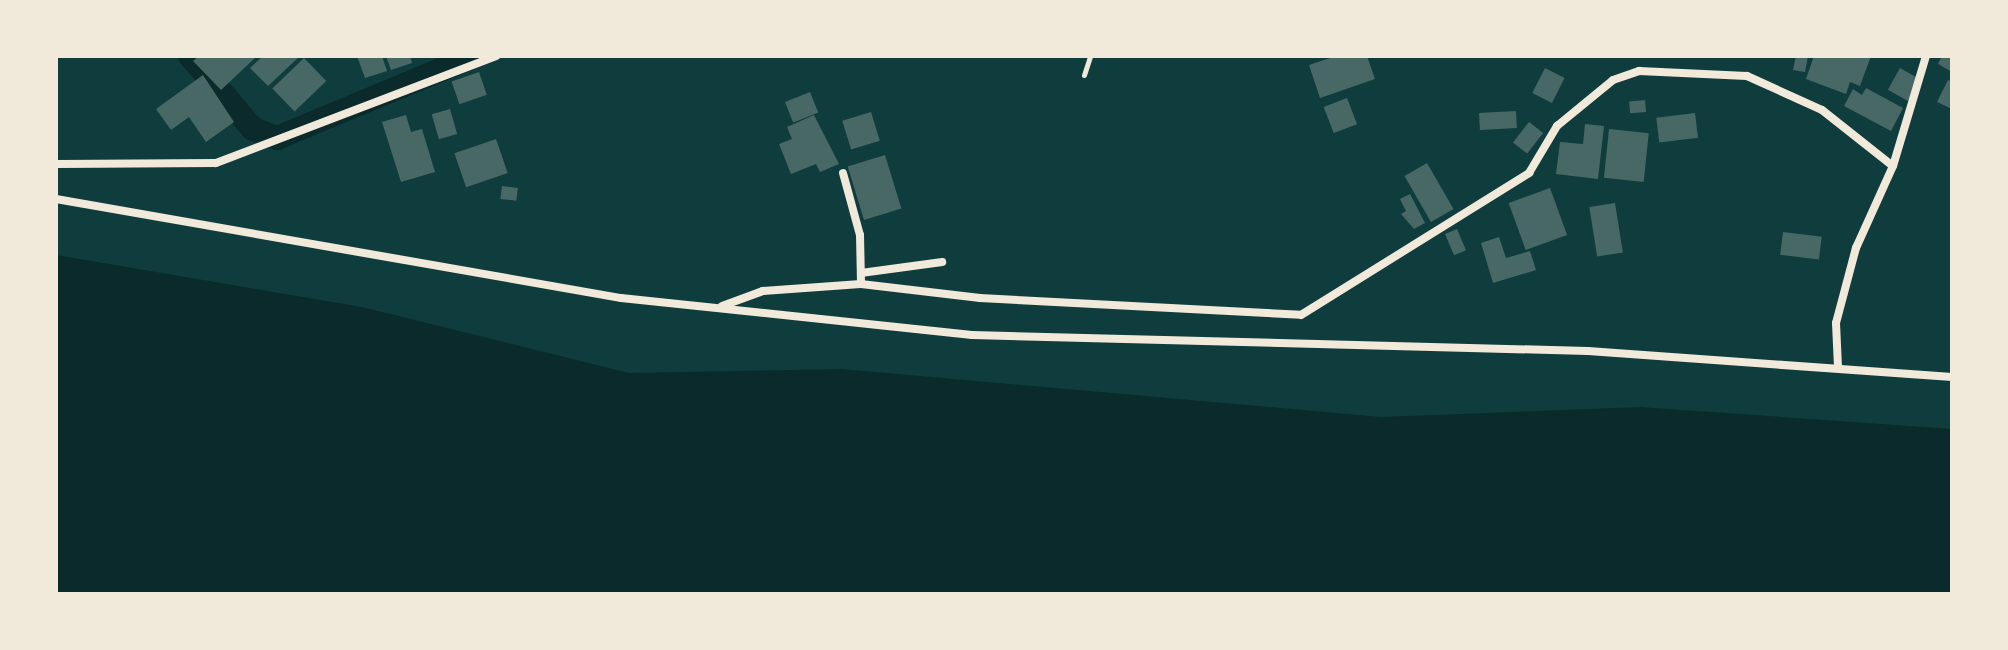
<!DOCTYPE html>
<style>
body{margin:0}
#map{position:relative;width:2008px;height:650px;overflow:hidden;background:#0f3d3e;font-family:"Work Sans",sans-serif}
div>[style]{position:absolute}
.water>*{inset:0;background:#0a2a2b}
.canal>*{height:24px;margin:-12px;padding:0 12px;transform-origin:12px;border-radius:12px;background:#0a2a2b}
.building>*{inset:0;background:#486865;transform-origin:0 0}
.service>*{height:5px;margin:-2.5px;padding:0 2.5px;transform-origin:2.5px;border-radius:2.5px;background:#f1e9da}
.minor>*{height:8px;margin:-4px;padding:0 4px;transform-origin:4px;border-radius:4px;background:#f1e9da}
span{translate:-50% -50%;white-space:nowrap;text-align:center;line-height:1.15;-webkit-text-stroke:7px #f1e9da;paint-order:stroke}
.frame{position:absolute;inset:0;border:58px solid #f1e9da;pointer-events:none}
</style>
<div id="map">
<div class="water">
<div style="clip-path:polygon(56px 255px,362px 307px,629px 373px,842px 369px,1381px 417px,1640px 407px,1952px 429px,1952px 594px,56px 594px)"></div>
</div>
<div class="canal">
<div style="left:190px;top:56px;width:96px;rotate:49.2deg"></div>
<div style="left:253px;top:129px;width:26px;rotate:21deg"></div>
<div style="left:277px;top:138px;width:213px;rotate:-22.6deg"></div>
</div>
<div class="building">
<div style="clip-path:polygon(199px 56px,257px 56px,221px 90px,193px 61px)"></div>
<div style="clip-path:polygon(263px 56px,300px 56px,268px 86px,250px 68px)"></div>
<div style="clip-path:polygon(357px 56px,382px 56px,387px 71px,365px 78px)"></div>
<div style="clip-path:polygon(386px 56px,410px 56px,412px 63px,391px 70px)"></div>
<div style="clip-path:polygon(1336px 56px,1367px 56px,1375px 79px,1320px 98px,1309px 65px)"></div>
<div style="clip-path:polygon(1796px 56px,1808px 56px,1805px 72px,1793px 70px)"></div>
<div style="clip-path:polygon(1814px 56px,1871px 56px,1860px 86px,1850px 82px,1846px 94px,1806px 79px)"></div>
<div style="clip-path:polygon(1942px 56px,1952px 56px,1952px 72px,1938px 64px)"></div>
<div style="left:304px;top:58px;width:32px;height:44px;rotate:46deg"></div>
<div style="left:1545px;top:68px;width:22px;height:28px;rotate:27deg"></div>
<div style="left:1900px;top:68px;width:23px;height:25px;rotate:29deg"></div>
<div style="left:479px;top:72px;width:24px;height:29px;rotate:71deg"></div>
<div style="clip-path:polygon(203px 75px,234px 122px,206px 142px,189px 117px,171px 130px,156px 109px)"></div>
<div style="clip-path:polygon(1948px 80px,1952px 81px,1952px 109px,1937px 102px)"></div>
<div style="clip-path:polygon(1866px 88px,1903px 108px,1891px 131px,1844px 106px,1853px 89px,1862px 95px)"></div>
<div style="left:810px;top:92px;width:22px;height:27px;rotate:68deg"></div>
<div style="left:1347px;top:98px;width:28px;height:25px;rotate:69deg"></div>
<div style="left:1645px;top:100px;width:12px;height:16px;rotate:85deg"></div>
<div style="left:450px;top:109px;width:26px;height:19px;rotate:74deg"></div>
<div style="left:1516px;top:111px;width:17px;height:37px;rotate:87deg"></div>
<div style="left:871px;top:112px;width:30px;height:30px;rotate:73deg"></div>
<div style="left:1695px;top:113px;width:25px;height:39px;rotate:83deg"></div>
<div style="clip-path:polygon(406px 115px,411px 132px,422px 129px,435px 172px,401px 182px,382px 122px)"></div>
<div style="clip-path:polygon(814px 115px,839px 164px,820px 172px,816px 164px,791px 174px,779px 144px,792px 139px,787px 127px)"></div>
<div style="left:1529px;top:122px;width:18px;height:26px;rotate:38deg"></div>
<div style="clip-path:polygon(1585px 124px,1604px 126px,1598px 179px,1556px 174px,1560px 142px,1583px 144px)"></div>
<div style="left:1609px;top:129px;width:40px;height:49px;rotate:6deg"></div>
<div style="left:496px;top:139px;width:36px;height:44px;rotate:71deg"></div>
<div style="left:885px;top:155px;width:56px;height:39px;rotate:73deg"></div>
<div style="left:1427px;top:163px;width:53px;height:26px;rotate:60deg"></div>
<div style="left:502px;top:186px;width:16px;height:13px;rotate:7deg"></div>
<div style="left:1550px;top:188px;width:50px;height:44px;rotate:70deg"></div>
<div style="clip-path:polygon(1410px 194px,1425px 223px,1414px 229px,1401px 214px,1406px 211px,1400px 199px)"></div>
<div style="left:1615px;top:203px;width:50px;height:26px;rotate:81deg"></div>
<div style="left:1457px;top:229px;width:23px;height:13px;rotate:67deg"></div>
<div style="left:1783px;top:232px;width:39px;height:23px;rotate:7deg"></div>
<div style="clip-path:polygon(1499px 237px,1506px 258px,1530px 251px,1536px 270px,1493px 283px,1481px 243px)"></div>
</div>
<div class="service">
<div style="left:1084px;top:75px;width:20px;rotate:-72deg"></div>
</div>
<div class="minor">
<div style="left:56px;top:164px;width:160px;rotate:-0.4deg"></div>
<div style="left:216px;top:163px;width:300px;rotate:-20.9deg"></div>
<div style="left:843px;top:173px;width:64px;rotate:74.7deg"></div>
<div style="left:860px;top:235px;width:49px;rotate:88.8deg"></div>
<div style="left:56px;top:199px;width:574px;rotate:9.94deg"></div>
<div style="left:621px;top:298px;width:353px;rotate:6deg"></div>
<div style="left:972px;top:335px;width:616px;rotate:1.49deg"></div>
<div style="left:1588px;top:351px;width:365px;rotate:4.1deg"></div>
<div style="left:861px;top:273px;width:82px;rotate:-7.7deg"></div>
<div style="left:722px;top:306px;width:44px;rotate:-20.1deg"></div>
<div style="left:763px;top:291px;width:98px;rotate:-4.1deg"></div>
<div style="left:861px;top:284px;width:120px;rotate:6.7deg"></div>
<div style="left:980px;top:298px;width:321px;rotate:3deg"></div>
<div style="left:1301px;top:315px;width:269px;rotate:-31.9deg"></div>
<div style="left:1529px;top:173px;width:55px;rotate:-59.2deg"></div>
<div style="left:1557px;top:126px;width:72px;rotate:-39.4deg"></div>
<div style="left:1613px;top:80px;width:28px;rotate:-19deg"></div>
<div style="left:1639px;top:71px;width:108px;rotate:2.7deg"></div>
<div style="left:1747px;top:76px;width:82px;rotate:24.4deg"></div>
<div style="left:1822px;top:110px;width:90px;rotate:38.3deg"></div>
<div style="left:1838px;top:367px;width:44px;rotate:-92.6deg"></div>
<div style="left:1836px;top:323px;width:78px;rotate:-75.1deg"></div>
<div style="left:1856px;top:248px;width:90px;rotate:-65.7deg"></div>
<div style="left:1893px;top:166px;width:115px;rotate:-73.3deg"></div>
</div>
<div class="frame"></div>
</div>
